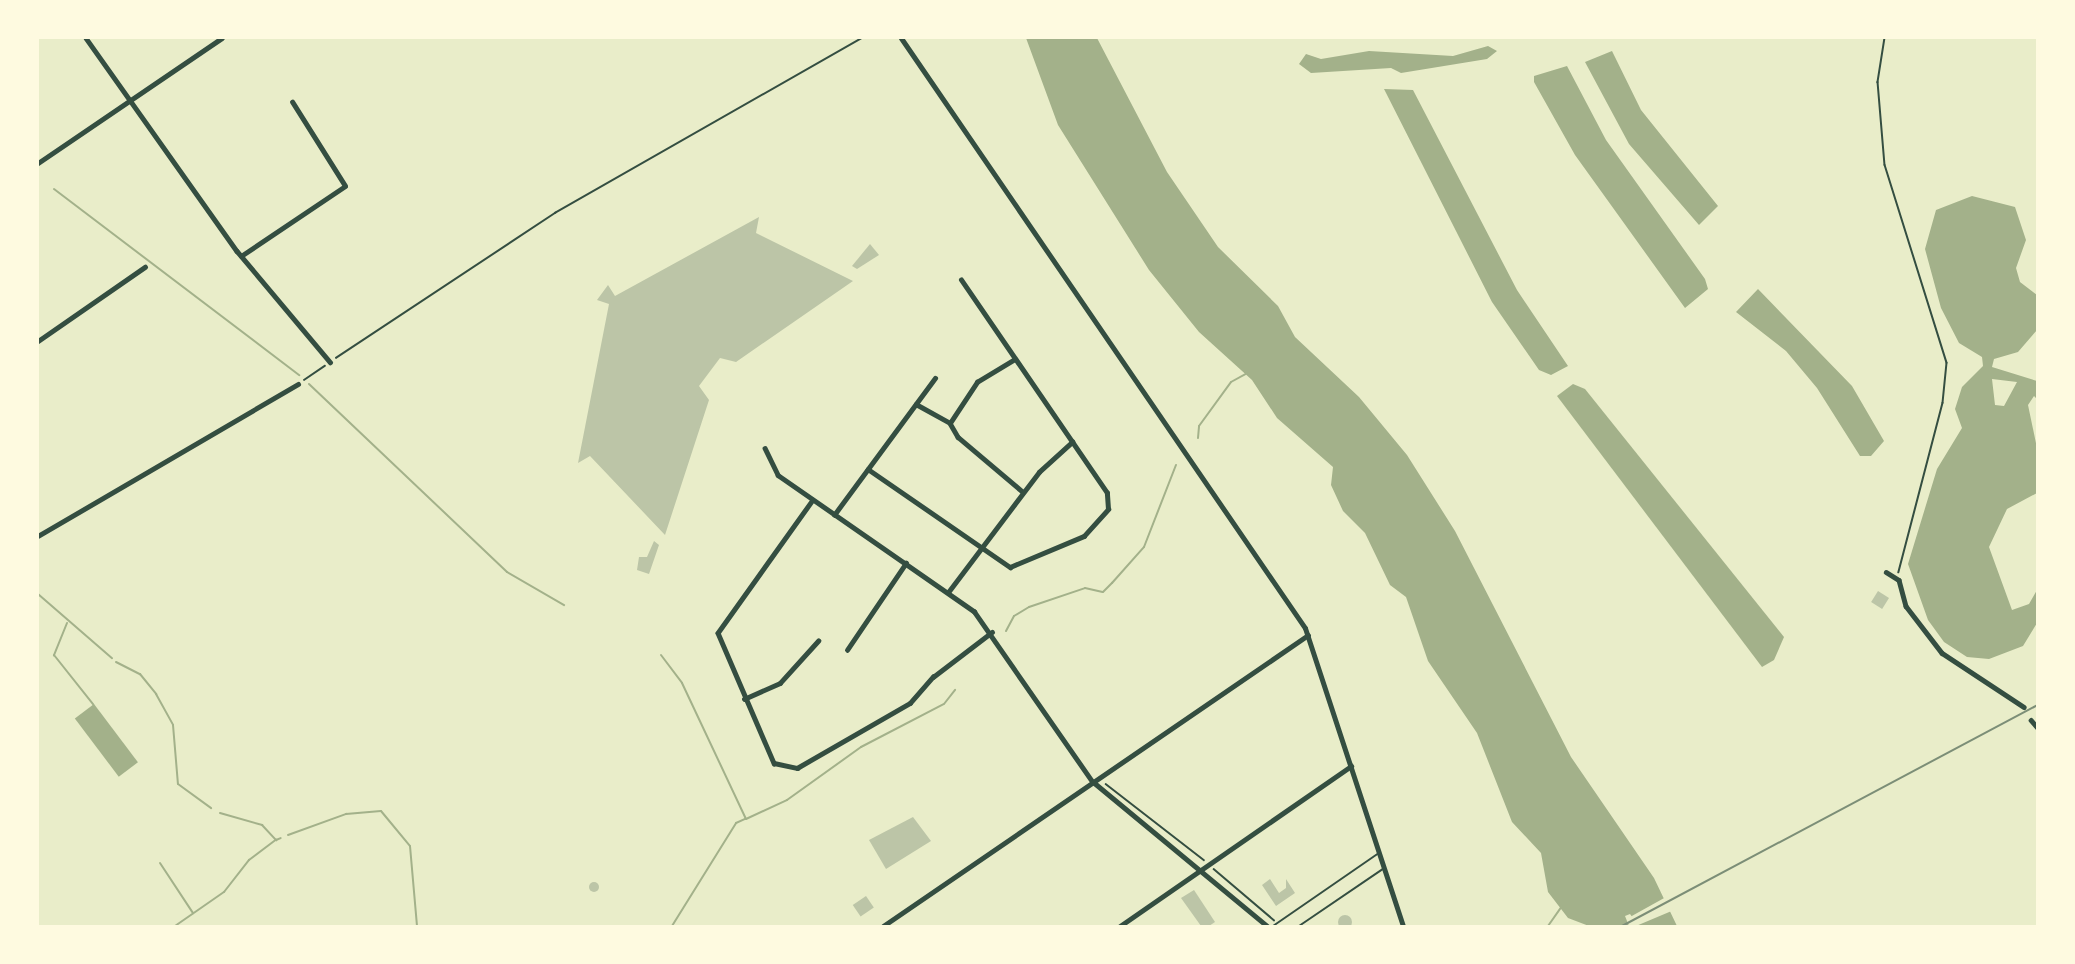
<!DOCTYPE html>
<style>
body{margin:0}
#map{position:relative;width:2075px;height:964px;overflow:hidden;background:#e9edc9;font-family:Signika,sans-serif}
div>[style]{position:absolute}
.water>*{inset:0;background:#a3b18a;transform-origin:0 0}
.pier>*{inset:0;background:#e9edc9}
.stream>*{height:2px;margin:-1px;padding:0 1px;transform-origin:1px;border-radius:1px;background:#a3b18a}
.building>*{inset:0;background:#bcc5a7;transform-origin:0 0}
.round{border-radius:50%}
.path>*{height:1.5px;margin:-0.75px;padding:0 0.75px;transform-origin:0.75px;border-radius:0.75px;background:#344e41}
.service>*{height:2px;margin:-1px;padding:0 1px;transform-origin:1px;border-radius:1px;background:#344e41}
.minor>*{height:4.5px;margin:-2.25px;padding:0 2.25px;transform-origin:2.25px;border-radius:2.25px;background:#344e41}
.tertiary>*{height:5px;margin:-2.5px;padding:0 2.5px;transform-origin:2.5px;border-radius:2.5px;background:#344e41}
.rail>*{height:2px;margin:-1px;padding:0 1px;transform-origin:1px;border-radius:1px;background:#7c8e77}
span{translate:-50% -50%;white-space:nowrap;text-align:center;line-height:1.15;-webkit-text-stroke:6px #fefae0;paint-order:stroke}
.frame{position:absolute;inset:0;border:39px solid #fefae0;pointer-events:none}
</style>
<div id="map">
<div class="water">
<div style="clip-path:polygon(1026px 38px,1097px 38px,1167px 172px,1218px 247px,1278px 306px,1295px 337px,1359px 397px,1407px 455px,1455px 531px,1571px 757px,1654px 878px,1677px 926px,1639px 926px,1630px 914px,1625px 916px,1629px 926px,1589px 926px,1568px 918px,1548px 892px,1541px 853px,1512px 822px,1477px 733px,1428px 661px,1406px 597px,1390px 585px,1365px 533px,1343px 511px,1331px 485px,1333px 467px,1277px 418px,1252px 380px,1199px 332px,1149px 270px,1058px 125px)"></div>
<div style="clip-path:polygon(1488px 46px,1497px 51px,1487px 59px,1401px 73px,1391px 68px,1311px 73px,1299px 64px,1306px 54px,1321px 59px,1369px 51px,1453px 56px)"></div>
<div style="clip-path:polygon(1612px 51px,1641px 110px,1718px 206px,1699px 225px,1629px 144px,1585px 62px)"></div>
<div style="clip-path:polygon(1567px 66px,1606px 140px,1705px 279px,1708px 289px,1685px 308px,1575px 155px,1534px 82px,1534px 76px)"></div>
<div style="clip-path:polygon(1384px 89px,1413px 90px,1517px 290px,1568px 366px,1551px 375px,1539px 370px,1492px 302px)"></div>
<div style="clip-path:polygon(evenodd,1972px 196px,2015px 207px,2026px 240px,2016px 268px,2020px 282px,2037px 295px,2037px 330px,2018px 352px,1994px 359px,1992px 367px,2037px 381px,2037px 399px,2034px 396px,2028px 405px,2037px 448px,2037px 493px,2007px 509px,1989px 547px,2012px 610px,2029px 604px,2037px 590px,2037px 623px,2023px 646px,1989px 659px,1967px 657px,1944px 642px,1928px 620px,1908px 564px,1937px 469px,1962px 428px,1955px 409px,1962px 387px,1983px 366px,1982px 357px,1959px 343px,1941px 308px,1925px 249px,1936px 210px,1972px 196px,1992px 379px,2017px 382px,2004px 406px,1995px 405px,1992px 379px)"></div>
<div style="clip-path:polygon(1758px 289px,1852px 386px,1884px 441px,1871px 456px,1860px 456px,1817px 388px,1786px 351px,1736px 312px)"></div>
<div style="clip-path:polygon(1573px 384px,1585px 389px,1784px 637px,1774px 660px,1762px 667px,1557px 396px)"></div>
<div style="left:94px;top:704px;width:73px;height:24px;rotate:53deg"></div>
</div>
<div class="pier">
<div style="clip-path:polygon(1666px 897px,1674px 910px,1636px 926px,1630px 917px)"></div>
</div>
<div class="stream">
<div style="left:54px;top:189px;width:308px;rotate:37.2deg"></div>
<div style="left:309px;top:384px;width:273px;rotate:43.5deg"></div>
<div style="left:507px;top:572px;width:66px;rotate:30.1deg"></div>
<div style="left:1198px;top:438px;width:12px;rotate:-85deg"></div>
<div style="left:1199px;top:426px;width:54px;rotate:-54deg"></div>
<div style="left:1231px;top:382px;width:18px;rotate:-29deg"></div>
<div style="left:38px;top:594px;width:98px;rotate:40.9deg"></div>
<div style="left:67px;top:623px;width:35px;rotate:112deg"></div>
<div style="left:54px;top:655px;width:63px;rotate:51.5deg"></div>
<div style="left:1006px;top:631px;width:17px;rotate:-62deg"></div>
<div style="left:1014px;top:616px;width:17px;rotate:-31deg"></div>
<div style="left:1029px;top:607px;width:59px;rotate:-18.7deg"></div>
<div style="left:1085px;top:588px;width:18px;rotate:13deg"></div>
<div style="left:1103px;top:592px;width:13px;rotate:-45deg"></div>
<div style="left:1112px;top:583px;width:48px;rotate:-48.4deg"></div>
<div style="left:1144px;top:547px;width:88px;rotate:-68.7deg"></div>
<div style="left:661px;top:655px;width:35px;rotate:53deg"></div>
<div style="left:682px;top:683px;width:150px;rotate:64.8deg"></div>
<div style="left:746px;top:819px;width:45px;rotate:-24.9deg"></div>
<div style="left:787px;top:800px;width:91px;rotate:-35.6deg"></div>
<div style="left:861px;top:747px;width:93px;rotate:-27.4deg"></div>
<div style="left:944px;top:704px;width:18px;rotate:-52deg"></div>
<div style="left:116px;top:662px;width:27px;rotate:27deg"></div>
<div style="left:140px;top:674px;width:26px;rotate:51deg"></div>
<div style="left:156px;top:694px;width:35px;rotate:61deg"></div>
<div style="left:173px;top:725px;width:59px;rotate:85.2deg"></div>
<div style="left:178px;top:784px;width:41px;rotate:36deg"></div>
<div style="left:220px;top:813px;width:44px;rotate:15.9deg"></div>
<div style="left:262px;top:825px;width:21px;rotate:47deg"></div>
<div style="left:276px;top:840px;width:5px;rotate:-22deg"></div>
<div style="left:288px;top:835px;width:62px;rotate:-19.9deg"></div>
<div style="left:346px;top:814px;width:35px;rotate:-5deg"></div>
<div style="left:381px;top:811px;width:45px;rotate:50.4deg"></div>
<div style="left:410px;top:846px;width:80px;rotate:85deg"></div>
<div style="left:160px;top:863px;width:60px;rotate:56.6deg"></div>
<div style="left:175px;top:926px;width:60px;rotate:-34.8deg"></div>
<div style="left:224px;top:892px;width:41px;rotate:-52deg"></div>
<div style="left:249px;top:860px;width:34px;rotate:-37deg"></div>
<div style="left:672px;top:926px;width:121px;rotate:-58.1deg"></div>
<div style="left:736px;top:823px;width:10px;rotate:-24deg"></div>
<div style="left:1548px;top:926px;width:24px;rotate:-55deg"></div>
</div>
<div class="building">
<div style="clip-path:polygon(759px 217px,756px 233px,853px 281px,736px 362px,720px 358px,699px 386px,709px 400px,665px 535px,590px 456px,578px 463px,609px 304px,597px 300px,608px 285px,615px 296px)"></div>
<div style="clip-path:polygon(870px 244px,879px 255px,857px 269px,852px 266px)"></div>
<div style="clip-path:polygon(654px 541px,659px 545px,649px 574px,637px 570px,639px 557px,647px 557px)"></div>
<div style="left:1878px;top:591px;width:13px;height:13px;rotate:32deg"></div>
<div style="clip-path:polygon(913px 817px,931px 841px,886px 869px,869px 840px)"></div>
<div style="clip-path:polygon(1270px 879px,1279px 893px,1286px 888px,1286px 879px,1295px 893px,1276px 906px,1262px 885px)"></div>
<div class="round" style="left:589px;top:882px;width:10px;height:10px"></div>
<div style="clip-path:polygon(1194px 890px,1215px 922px,1209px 926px,1201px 926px,1181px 898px)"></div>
<div style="left:866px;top:896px;width:14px;height:16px;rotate:56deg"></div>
<div class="round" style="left:1338px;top:915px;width:14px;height:14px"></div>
</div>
<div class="path">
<div style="left:1885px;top:38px;width:45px;rotate:99deg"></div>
<div style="left:1878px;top:82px;width:83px;rotate:85.2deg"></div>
<div style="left:1885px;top:165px;width:207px;rotate:72.6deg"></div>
<div style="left:1947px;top:363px;width:40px;rotate:95.7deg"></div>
<div style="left:1943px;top:403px;width:175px;rotate:104.6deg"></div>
<div style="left:336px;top:358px;width:263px;rotate:-33.5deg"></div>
<div style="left:555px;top:213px;width:353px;rotate:-29.7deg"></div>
<div style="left:304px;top:380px;width:25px;rotate:-34deg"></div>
<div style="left:1106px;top:784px;width:124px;rotate:37.8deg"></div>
<div style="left:1214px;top:869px;width:79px;rotate:40.4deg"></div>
</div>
<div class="service">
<div style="left:1273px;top:926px;width:129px;rotate:-34.6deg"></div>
<div style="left:1299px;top:926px;width:102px;rotate:-34.2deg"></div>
</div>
<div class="minor">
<div style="left:86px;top:38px;width:261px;rotate:54.7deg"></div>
<div style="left:237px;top:251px;width:145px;rotate:50deg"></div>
<div style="left:38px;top:163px;width:222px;rotate:-34.2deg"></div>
<div style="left:241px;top:256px;width:125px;rotate:-33.9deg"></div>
<div style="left:345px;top:186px;width:99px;rotate:-122.2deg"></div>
<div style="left:38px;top:341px;width:130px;rotate:-34.7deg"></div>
<div style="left:916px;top:404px;width:39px;rotate:29deg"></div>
<div style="left:950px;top:423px;width:16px;rotate:60deg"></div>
<div style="left:958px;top:437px;width:85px;rotate:40.2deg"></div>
<div style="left:950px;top:423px;width:49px;rotate:-56.6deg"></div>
<div style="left:977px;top:382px;width:44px;rotate:-31.2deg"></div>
<div style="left:765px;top:448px;width:30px;rotate:64deg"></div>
<div style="left:778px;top:475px;width:239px;rotate:34.8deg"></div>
<div style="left:974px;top:611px;width:208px;rotate:55.2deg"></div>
<div style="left:868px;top:469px;width:173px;rotate:34.6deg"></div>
<div style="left:1010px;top:567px;width:80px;rotate:-22.7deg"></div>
<div style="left:1084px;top:536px;width:36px;rotate:-48deg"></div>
<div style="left:1108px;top:509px;width:16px;rotate:-94deg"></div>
<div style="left:1107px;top:493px;width:258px;rotate:-124.4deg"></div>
<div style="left:813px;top:500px;width:163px;rotate:125.5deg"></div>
<div style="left:718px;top:633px;width:142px;rotate:66.7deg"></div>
<div style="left:774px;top:763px;width:24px;rotate:12deg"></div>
<div style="left:797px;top:768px;width:130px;rotate:-29.9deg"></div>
<div style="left:910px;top:703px;width:35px;rotate:-49deg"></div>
<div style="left:933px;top:677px;width:74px;rotate:-37.3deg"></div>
<div style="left:834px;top:515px;width:170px;rotate:-53.6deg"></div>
<div style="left:38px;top:536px;width:301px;rotate:-30.3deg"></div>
<div style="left:1886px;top:572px;width:15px;rotate:32deg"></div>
<div style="left:1899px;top:580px;width:27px;rotate:75deg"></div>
<div style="left:1906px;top:606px;width:59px;rotate:52.5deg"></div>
<div style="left:1942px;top:653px;width:98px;rotate:33.4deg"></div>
<div style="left:949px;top:591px;width:149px;rotate:-52.9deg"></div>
<div style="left:1039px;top:472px;width:45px;rotate:-42.3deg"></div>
<div style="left:847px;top:650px;width:105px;rotate:-55.9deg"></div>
<div style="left:744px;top:699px;width:39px;rotate:-24deg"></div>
<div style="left:780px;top:683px;width:57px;rotate:-47.9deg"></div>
<div style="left:2031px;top:720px;width:11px;rotate:49deg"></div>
<div style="left:1120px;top:926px;width:281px;rotate:-34.7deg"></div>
</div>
<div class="tertiary">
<div style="left:901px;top:38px;width:715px;rotate:55.6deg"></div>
<div style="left:1305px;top:628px;width:314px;rotate:71.8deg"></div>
<div style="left:1093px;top:782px;width:226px;rotate:39.6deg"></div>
<div style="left:883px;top:926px;width:515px;rotate:-34.4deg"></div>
</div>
<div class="rail">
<div style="left:1622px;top:926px;width:471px;rotate:-28deg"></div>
</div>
<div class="frame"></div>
</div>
